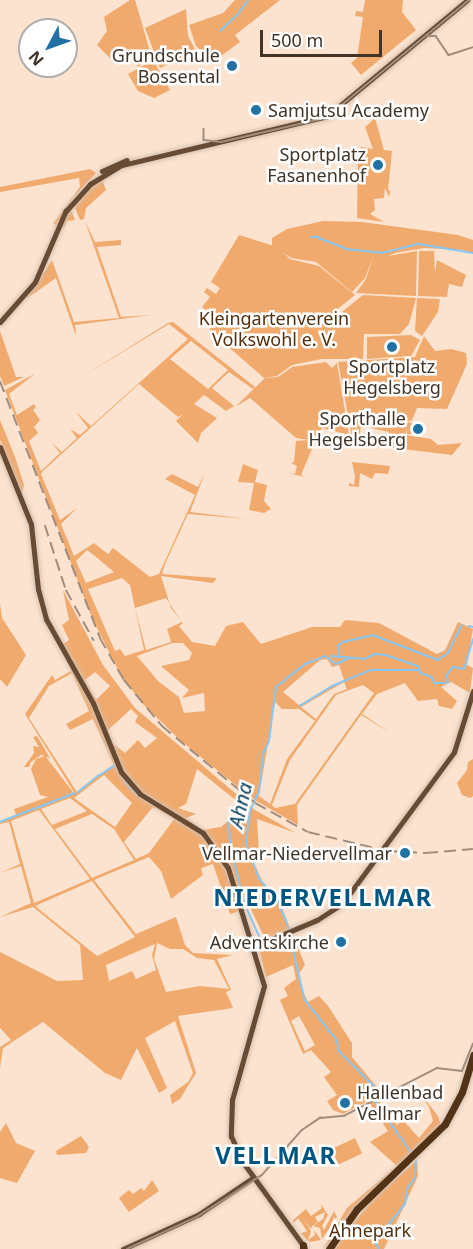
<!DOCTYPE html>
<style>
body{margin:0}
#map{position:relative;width:473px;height:1249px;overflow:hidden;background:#fbe3d0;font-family:"Noto Sans",sans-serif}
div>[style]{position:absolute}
.green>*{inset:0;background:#f1aa6e;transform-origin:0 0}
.stream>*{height:1.5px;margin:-0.75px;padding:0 0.75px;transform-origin:0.75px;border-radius:0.75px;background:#87c7f3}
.roads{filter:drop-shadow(0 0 2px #d6c0ae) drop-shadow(0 0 2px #d6c0ae)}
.major>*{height:5px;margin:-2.5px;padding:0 2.5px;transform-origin:2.5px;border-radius:2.5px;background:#674b34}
.highway>*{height:7px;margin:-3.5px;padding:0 3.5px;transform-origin:3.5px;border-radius:3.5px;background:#523317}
.tram>*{height:1.5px;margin:-0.75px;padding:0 0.75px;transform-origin:0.75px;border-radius:0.75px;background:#a18d7e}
.rail>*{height:1.5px;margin-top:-0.75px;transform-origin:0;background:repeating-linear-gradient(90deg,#a18d7e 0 12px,transparent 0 18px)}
.dots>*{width:16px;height:16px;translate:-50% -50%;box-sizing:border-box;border:3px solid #fff;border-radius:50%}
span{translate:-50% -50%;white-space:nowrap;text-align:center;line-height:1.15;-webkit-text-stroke:5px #fff;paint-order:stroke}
.poi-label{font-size:18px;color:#423327}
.right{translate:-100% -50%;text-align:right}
.left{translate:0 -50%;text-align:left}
.park-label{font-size:18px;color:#542f0a}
.water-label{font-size:20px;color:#0f415f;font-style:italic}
.district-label{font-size:24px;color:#005681;font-weight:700;letter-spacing:1.5px}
.north{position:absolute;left:18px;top:18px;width:60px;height:60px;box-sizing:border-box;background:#fff;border:2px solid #b3ada9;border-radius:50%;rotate:229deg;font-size:16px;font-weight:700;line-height:24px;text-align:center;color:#423327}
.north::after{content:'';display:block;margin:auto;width:21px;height:27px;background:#1f72a3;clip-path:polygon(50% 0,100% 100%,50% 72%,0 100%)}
.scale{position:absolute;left:260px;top:30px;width:122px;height:27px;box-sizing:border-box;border:3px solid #423327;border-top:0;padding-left:8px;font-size:18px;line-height:21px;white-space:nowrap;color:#423327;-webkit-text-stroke:4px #fff;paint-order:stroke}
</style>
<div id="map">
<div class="green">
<div style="clip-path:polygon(130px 0,135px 0,152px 58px,138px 67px,130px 54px,115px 63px,97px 45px,107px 31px,104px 17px)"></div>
<div style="clip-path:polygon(235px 0,280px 0,235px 35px,240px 42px,213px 62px,196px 46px,189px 25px,223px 13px)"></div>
<div style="clip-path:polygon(365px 0,403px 0,402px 12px,416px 30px,361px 75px,351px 63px,357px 58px,363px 17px,355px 16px,356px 11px,363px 12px)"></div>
<div style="clip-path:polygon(186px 9px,188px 36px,196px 51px,160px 68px,145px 28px)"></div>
<div style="clip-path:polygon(153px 60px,170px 90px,154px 98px,138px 91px,128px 74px)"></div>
<div style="clip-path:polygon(375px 118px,384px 150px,392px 151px,388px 190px,390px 191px,389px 197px,385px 188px,384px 198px,374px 199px,375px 210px,370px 214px,384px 222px,357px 218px,358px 151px,361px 147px,373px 149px,365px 127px)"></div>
<div style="clip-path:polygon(90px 169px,96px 173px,73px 198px,58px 225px,53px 224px,80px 187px,79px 178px,0 192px,0 187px)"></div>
<div style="clip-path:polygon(102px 179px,106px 190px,86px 208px,84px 219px,80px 220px,74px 205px,71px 210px,75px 220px,67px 221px,64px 228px,60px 226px,66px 215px,90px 186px)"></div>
<div style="clip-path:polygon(85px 221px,95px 242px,121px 240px,121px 245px,97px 247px,121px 317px,151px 315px,75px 325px,76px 336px,56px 278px,26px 299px,52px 260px,74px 322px,119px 318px)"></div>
<div style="clip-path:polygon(323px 221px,362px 222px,458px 235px,473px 240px,473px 254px,463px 250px,424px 248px,395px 253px,388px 256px,417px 251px,416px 296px,356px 293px,366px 279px,373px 257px,365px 278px,352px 292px,316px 262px,291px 258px,272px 245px,272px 238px,287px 229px)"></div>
<div style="clip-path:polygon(239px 235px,277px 247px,290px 259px,319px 266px,355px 295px,329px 316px,333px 319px,363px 295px,416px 298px,409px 324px,400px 334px,364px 334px,363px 359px,322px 359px,292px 365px,277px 376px,264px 378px,209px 330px,218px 319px,202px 307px,210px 297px,204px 292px,207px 288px,216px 294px,220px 288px,211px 282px)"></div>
<div style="clip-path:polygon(419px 251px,434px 251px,435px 273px,437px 260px,466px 275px,462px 287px,449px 284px,447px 297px,418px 296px)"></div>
<div style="clip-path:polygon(417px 298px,440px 299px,438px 312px,422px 336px,415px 331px)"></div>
<div style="clip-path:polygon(evenodd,173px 322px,255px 387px,253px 389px,229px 372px,212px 388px,234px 406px,226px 411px,204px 395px,194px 404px,217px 418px,201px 433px,198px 443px,176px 421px,183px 414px,178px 417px,139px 384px,44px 470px,41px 474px,60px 520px,77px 508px,61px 524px,74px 556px,94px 543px,108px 554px,113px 548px,150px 577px,159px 574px,195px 495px,165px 479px,172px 474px,198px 487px,205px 473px,190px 512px,248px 519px,188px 514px,165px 564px,162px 574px,217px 578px,213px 583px,161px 576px,171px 608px,183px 623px,179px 626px,192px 642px,215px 646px,226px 626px,243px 622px,261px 644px,312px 627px,340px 627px,345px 620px,379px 623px,437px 654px,445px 650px,458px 622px,473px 629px,467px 665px,473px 668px,470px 693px,451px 682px,441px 687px,457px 701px,452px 709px,439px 706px,437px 699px,418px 701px,405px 683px,377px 694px,362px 714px,392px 734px,361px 715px,297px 805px,298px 825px,253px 799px,181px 741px,142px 703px,120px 674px,92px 618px,5px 390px,36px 373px,9px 394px,17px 415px,34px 404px,36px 407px,33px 410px,40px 420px,34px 427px,38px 433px,29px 441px,41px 471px,60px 453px,52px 443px,62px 452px,77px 438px,70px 429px,80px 435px,88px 428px,76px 412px,91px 426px,188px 339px,169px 324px,80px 378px,168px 323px,173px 322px,191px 341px,228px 370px,208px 389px,170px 359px,191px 341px,173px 322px,87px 550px,95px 556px,114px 572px,86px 583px,76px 561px,87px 550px,173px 322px,122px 578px,130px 585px,144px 650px,125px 656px,120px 649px,115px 651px,88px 589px,122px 578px,173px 322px,166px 598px,182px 622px,167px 629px,171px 642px,146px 650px,135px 608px,166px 598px,173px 322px,172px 643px,183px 643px,192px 653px,189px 660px,161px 666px,189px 690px,182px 698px,204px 693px,205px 711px,184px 713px,179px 697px,158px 681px,137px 656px,172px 643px,173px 322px,327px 659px,332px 667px,339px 665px,344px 680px,299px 705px,283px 692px,320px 660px,327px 659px,173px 322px,344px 682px,347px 689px,334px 694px,316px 719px,301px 707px,344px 682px,173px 322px,363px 685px,374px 693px,295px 804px,275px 808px,272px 805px,290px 760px,336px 695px,363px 685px,173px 322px,275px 702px,282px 709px,299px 709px,315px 721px,287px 759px,270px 804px,259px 796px,275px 702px)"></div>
<div style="clip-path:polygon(0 331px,16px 377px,24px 377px,4px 386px,0 376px)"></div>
<div style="clip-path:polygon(411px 335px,420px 340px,411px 356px,367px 359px,367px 337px)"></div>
<div style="clip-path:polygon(424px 336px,435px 351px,451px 349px,466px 353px,467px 364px,447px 409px,417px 408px,412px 420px,407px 422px,412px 423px,411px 434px,407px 434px,406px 427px,406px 435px,431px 439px,438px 445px,462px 443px,452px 455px,386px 447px,389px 432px,361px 426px,359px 439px,352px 437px,338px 362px,415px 357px)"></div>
<div style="clip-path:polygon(326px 362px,332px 368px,337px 363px,349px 435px,322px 428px,315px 441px,296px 438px,250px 398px,235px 407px,265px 378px,278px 377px,292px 367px)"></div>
<div style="clip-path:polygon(0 420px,15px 457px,24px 485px,22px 493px,0 440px)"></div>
<div style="clip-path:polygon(308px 440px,314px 444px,301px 475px,304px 477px,288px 473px,295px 474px,297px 466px,291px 463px,294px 462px,296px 441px)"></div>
<div style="clip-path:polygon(352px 462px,390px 466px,388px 474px,375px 473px,372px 479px,360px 473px,359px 487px,349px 486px,349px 483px,354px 485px,355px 476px)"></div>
<div style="clip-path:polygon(243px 464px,258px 470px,255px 482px,267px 485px,264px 501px,271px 509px,264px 513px,249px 510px,254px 483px,238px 482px)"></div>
<div style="clip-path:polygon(evenodd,63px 590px,103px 665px,135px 708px,255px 810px,296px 833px,257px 819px,259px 853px,249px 852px,264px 885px,278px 898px,305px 965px,298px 975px,303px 991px,308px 1002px,319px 996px,328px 1006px,352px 1043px,352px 1057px,382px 1093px,379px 1101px,397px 1125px,403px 1120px,419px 1138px,433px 1121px,429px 1107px,414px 1085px,438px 1116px,441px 1126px,372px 1192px,376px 1196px,417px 1160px,418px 1176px,384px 1249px,333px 1249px,373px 1199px,369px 1195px,323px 1249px,347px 1208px,397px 1166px,370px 1142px,388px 1131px,368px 1101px,343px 1114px,333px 1110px,327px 1101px,337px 1095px,324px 1077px,331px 1072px,311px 1050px,303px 1054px,280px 1000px,288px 996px,284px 988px,296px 979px,293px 965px,266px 977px,259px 949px,267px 943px,238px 882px,244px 910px,230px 914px,213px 864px,201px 868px,203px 875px,171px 899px,161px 871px,149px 857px,94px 880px,136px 934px,176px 917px,185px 945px,193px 953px,233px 955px,217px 959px,231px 990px,226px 992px,233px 1008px,178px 1016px,196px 1073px,180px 1099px,172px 1104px,170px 1095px,188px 1082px,193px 1073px,175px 1021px,145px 1038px,167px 1088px,159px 1093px,137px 1048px,121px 1080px,105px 1073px,43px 1022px,3px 1048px,0 1068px,0 1047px,11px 1040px,0 1028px,0 952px,57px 981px,83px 980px,80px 945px,33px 907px,0 917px,31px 903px,21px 866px,0 873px,20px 864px,9px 822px,0 824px,0 821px,16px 815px,14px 809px,48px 797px,40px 795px,31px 769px,36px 759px,45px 756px,41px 755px,31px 762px,29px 767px,24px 767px,34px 753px,33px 746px,39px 747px,33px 737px,37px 736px,50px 758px,46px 757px,73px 792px,64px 796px,74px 792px,25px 714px,52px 675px,55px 680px,71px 671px,62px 645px,69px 640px,62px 625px,69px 620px,63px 590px,95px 672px,110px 686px,96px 700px,85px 680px,95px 672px,63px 590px,72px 673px,89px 711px,66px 724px,70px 730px,93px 719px,114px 765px,77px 792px,29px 718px,49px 686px,72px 673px,63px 590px,131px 709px,138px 716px,135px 722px,157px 738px,145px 748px,138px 740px,125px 753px,112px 743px,108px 730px,131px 709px,63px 590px,197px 769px,244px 807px,221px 827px,202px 830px,186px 818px,196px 814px,178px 808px,186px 804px,197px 769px,63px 590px,104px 775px,132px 803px,115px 827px,74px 798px,104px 775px,63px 590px,70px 798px,87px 811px,52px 825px,41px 809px,70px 798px,63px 590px,153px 807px,175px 818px,149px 853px,136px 859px,124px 842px,153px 807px,63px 590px,39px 810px,90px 879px,34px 903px,11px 821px,39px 810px,63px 590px,92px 814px,114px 829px,134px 860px,92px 878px,55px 829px,92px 814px,63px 590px,92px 881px,135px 937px,97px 956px,35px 906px,92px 881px,63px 590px,157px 943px,170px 949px,183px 949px,197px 958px,214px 960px,229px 989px,200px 986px,166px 992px,154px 959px,157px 943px,63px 590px,155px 944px,152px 955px,156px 970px,136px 979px,132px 971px,109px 981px,106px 965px,155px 944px,63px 590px,299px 1016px,315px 1045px,305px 1051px,291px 1021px,299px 1016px)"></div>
<div style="clip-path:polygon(0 603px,2px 618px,26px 655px,7px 687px,0 679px)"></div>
<div style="clip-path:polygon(473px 759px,473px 796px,470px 798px,462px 795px,457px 783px,467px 770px,468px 762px)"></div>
<div style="clip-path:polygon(6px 1123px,16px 1143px,35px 1151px,17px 1183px,0 1178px,0 1132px)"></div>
<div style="clip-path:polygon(81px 1136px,89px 1147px,86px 1153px,57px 1155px,56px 1151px)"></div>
<div style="left:355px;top:1138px;width:17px;height:26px;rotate:65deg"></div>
<div style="clip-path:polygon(152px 1180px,159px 1191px,129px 1212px,119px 1198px,129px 1190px,133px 1194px,141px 1188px,144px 1191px)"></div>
<div style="clip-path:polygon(321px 1204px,328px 1215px,322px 1226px,324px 1230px,334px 1211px,337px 1217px,322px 1239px,320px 1228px,313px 1226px,323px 1219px,325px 1212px,315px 1217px,318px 1222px,312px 1226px,311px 1229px,304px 1220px,311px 1231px,308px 1240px,315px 1235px,314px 1230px,321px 1240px,311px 1242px,307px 1240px,301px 1233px,307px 1231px,298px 1218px,294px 1223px,293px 1220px,306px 1209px,311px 1216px,322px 1208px)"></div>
</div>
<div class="stream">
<div style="left:239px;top:13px;width:16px;rotate:-55deg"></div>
<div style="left:220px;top:31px;width:25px;rotate:-43deg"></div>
<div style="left:311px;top:237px;width:7px"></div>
<div style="left:319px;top:238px;width:28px;rotate:21deg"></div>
<div style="left:346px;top:249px;width:36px;rotate:6deg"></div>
<div style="left:382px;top:253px;width:38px;rotate:-14deg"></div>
<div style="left:419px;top:244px;width:55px;rotate:9.5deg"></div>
<div style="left:469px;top:626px;width:4px;rotate:14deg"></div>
<div style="left:331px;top:656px;width:34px;rotate:5deg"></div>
<div style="left:365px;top:659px;width:11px;rotate:-27deg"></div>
<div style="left:375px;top:654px;width:11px;rotate:5deg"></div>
<div style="left:386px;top:655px;width:34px;rotate:19deg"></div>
<div style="left:418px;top:666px;width:8px;rotate:67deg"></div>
<div style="left:421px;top:673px;width:12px;rotate:20deg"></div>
<div style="left:432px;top:677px;width:7px;rotate:63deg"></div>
<div style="left:435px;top:683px;width:8px"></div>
<div style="left:443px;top:683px;width:5px;rotate:-11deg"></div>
<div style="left:448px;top:682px;width:6px;rotate:-108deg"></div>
<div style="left:446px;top:676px;width:11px;rotate:-52deg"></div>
<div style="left:453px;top:667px;width:11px;rotate:10deg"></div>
<div style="left:464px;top:669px;width:31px;rotate:-73deg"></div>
<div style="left:327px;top:657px;width:11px;rotate:38deg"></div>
<div style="left:336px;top:664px;width:13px;rotate:-23deg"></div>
<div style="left:339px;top:657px;width:11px;rotate:-95deg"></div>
<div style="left:338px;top:646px;width:6px;rotate:-39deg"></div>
<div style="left:343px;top:642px;width:31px;rotate:-13deg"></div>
<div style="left:373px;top:635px;width:70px;rotate:21deg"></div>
<div style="left:438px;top:660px;width:12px;rotate:-35deg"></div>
<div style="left:448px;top:653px;width:30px;rotate:-64deg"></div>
<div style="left:300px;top:706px;width:38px;rotate:-32deg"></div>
<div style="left:332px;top:686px;width:42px;rotate:-22.3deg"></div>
<div style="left:371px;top:670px;width:47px"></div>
<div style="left:100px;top:775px;width:17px;rotate:-33deg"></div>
<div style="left:125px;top:781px;width:15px;rotate:48deg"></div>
<div style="left:78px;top:792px;width:26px;rotate:-39deg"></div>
<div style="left:0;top:822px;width:80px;rotate:-21.1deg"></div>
<div style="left:230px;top:844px;width:22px;rotate:-93deg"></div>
<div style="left:229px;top:822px;width:18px;rotate:-41deg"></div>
<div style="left:243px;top:810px;width:6px;rotate:18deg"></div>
<div style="left:231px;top:847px;width:59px;rotate:76.2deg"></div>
<div style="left:245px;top:904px;width:39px;rotate:66deg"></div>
<div style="left:289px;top:930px;width:33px;rotate:-111deg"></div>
<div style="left:277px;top:899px;width:27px;rotate:-132deg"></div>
<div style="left:259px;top:879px;width:38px;rotate:-110deg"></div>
<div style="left:246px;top:843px;width:32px;rotate:-83deg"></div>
<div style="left:250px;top:811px;width:21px;rotate:-65deg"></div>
<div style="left:259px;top:792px;width:38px;rotate:-84deg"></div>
<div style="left:263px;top:754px;width:14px;rotate:-65deg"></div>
<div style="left:269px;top:741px;width:54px;rotate:-82.6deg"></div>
<div style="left:276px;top:687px;width:37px;rotate:-38deg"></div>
<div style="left:305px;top:664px;width:22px;rotate:-21deg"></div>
<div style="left:290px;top:935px;width:67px;rotate:77deg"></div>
<div style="left:305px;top:1000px;width:51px;rotate:51.3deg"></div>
<div style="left:337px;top:1040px;width:11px;rotate:80deg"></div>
<div style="left:339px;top:1051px;width:48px;rotate:45deg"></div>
<div style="left:373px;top:1085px;width:17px;rotate:80deg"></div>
<div style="left:376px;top:1102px;width:61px;rotate:55deg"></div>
<div style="left:379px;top:1249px;width:8px;rotate:-120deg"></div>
<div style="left:375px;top:1242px;width:48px;rotate:-51.7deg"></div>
<div style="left:405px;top:1204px;width:15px;rotate:-82deg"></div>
<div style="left:407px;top:1189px;width:14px;rotate:-54deg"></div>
<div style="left:415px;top:1178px;width:17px;rotate:-87deg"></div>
</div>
<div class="roads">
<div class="major">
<div style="left:102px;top:171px;width:27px;rotate:-24deg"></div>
<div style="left:65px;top:212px;width:38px;rotate:-48deg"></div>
<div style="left:90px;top:184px;width:37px;rotate:-31deg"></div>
<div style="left:122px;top:165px;width:211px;rotate:-13.4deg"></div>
<div style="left:327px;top:116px;width:182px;rotate:-39.6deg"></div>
<div style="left:0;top:322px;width:53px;rotate:-48.8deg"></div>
<div style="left:35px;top:282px;width:78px;rotate:-66.7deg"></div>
<div style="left:0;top:447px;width:83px;rotate:68.1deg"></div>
<div style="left:31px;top:524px;width:65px;rotate:83.9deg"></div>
<div style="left:38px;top:589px;width:31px;rotate:75deg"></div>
<div style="left:46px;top:619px;width:96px;rotate:60.8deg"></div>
<div style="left:93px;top:703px;width:74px;rotate:67.9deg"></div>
<div style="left:121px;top:772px;width:29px;rotate:49deg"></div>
<div style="left:140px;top:794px;width:74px;rotate:31.8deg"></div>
<div style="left:203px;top:833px;width:43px;rotate:54.5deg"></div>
<div style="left:228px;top:868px;width:123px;rotate:73deg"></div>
<div style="left:264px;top:986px;width:118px;rotate:105.7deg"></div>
<div style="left:232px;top:1100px;width:36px;rotate:92deg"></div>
<div style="left:231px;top:1136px;width:27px;rotate:66deg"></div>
<div style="left:242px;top:1161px;width:107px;rotate:54.1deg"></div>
<div style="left:253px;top:947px;width:69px;rotate:-22.9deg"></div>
<div style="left:317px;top:920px;width:30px;rotate:-33deg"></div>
<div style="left:342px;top:904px;width:189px;rotate:-53.6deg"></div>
<div style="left:454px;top:752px;width:64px;rotate:-72.7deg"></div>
<div style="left:123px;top:1249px;width:84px;rotate:-24.7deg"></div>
<div style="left:199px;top:1214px;width:66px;rotate:-33.9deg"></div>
</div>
<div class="highway">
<div style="left:303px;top:1245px;width:4px;rotate:90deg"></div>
<div style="left:329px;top:1249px;width:49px;rotate:-55deg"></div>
<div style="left:357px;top:1209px;width:122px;rotate:-44deg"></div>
<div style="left:445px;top:1124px;width:36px;rotate:-62deg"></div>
<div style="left:462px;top:1092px;width:39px;rotate:-73deg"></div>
</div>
</div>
<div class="tram">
<div style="left:428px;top:36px;width:8px"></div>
<div style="left:436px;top:36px;width:23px;rotate:56deg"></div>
<div style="left:449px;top:55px;width:25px;rotate:-18deg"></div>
<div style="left:204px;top:129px;width:11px;rotate:90deg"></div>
<div style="left:204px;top:140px;width:17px;rotate:7deg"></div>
<div style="left:221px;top:142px;width:108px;rotate:-12.9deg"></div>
<div style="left:326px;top:118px;width:185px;rotate:-39.5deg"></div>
<div style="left:127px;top:1249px;width:77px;rotate:-24.6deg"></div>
<div style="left:197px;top:1217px;width:77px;rotate:-32.9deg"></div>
<div style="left:262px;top:1175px;width:60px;rotate:-48.4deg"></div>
<div style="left:302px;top:1130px;width:22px;rotate:-34deg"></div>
<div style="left:320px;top:1118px;width:24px;rotate:-5deg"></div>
<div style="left:344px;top:1116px;width:105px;rotate:-27.3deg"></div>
<div style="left:437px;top:1068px;width:25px;rotate:7deg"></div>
<div style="left:462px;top:1071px;width:29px;rotate:-68deg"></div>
</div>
<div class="rail">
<div style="left:0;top:381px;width:276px;rotate:68.7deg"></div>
<div style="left:100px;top:638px;width:48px;rotate:60.3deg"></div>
<div style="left:124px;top:680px;width:60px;rotate:50.4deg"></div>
<div style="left:162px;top:726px;width:121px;rotate:39.6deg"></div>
<div style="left:255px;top:803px;width:60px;rotate:28.7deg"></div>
<div style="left:308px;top:832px;width:81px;rotate:13.5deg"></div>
<div style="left:387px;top:851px;width:39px;rotate:3deg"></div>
<div style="left:426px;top:853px;width:47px;rotate:-4.9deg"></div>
<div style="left:45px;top:525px;width:68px;rotate:72.1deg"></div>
<div style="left:66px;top:590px;width:58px;rotate:61.2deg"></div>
</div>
<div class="dots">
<div style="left:232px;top:66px;background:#1f72a3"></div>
<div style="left:256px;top:110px;background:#1f72a3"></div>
<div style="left:378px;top:165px;background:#1f72a3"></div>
<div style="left:392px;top:347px;background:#1f72a3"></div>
<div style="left:418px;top:429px;background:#1f72a3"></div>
<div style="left:405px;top:853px;background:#1f72a3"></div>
<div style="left:341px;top:942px;background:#1f72a3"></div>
<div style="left:345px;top:1103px;background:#1f72a3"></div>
</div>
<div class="poi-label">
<span class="right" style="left:220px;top:66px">Grundschule<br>Bossental</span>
<span class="left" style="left:268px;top:110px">Samjutsu Academy</span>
<span class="right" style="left:366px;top:165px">Sportplatz<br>Fasanenhof</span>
<span style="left:392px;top:377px">Sportplatz<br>Hegelsberg</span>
<span class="right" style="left:406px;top:429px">Sporthalle<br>Hegelsberg</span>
<span class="right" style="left:392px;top:853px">Vellmar-Niedervellmar</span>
<span class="right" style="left:329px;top:942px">Adventskirche</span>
<span class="left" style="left:357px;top:1103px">Hallenbad<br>Vellmar</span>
</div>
<div class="park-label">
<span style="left:274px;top:329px">Kleingartenverein<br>Volkswohl e. V.</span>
<span style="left:370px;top:1230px">Ahnepark</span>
</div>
<div class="water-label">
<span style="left:240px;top:805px;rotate:-77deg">Ahna</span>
</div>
<div class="district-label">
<span style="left:323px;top:897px">NIEDERVELLMAR</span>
<span style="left:276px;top:1155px">VELLMAR</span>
</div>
<div class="north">N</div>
<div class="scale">500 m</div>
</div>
